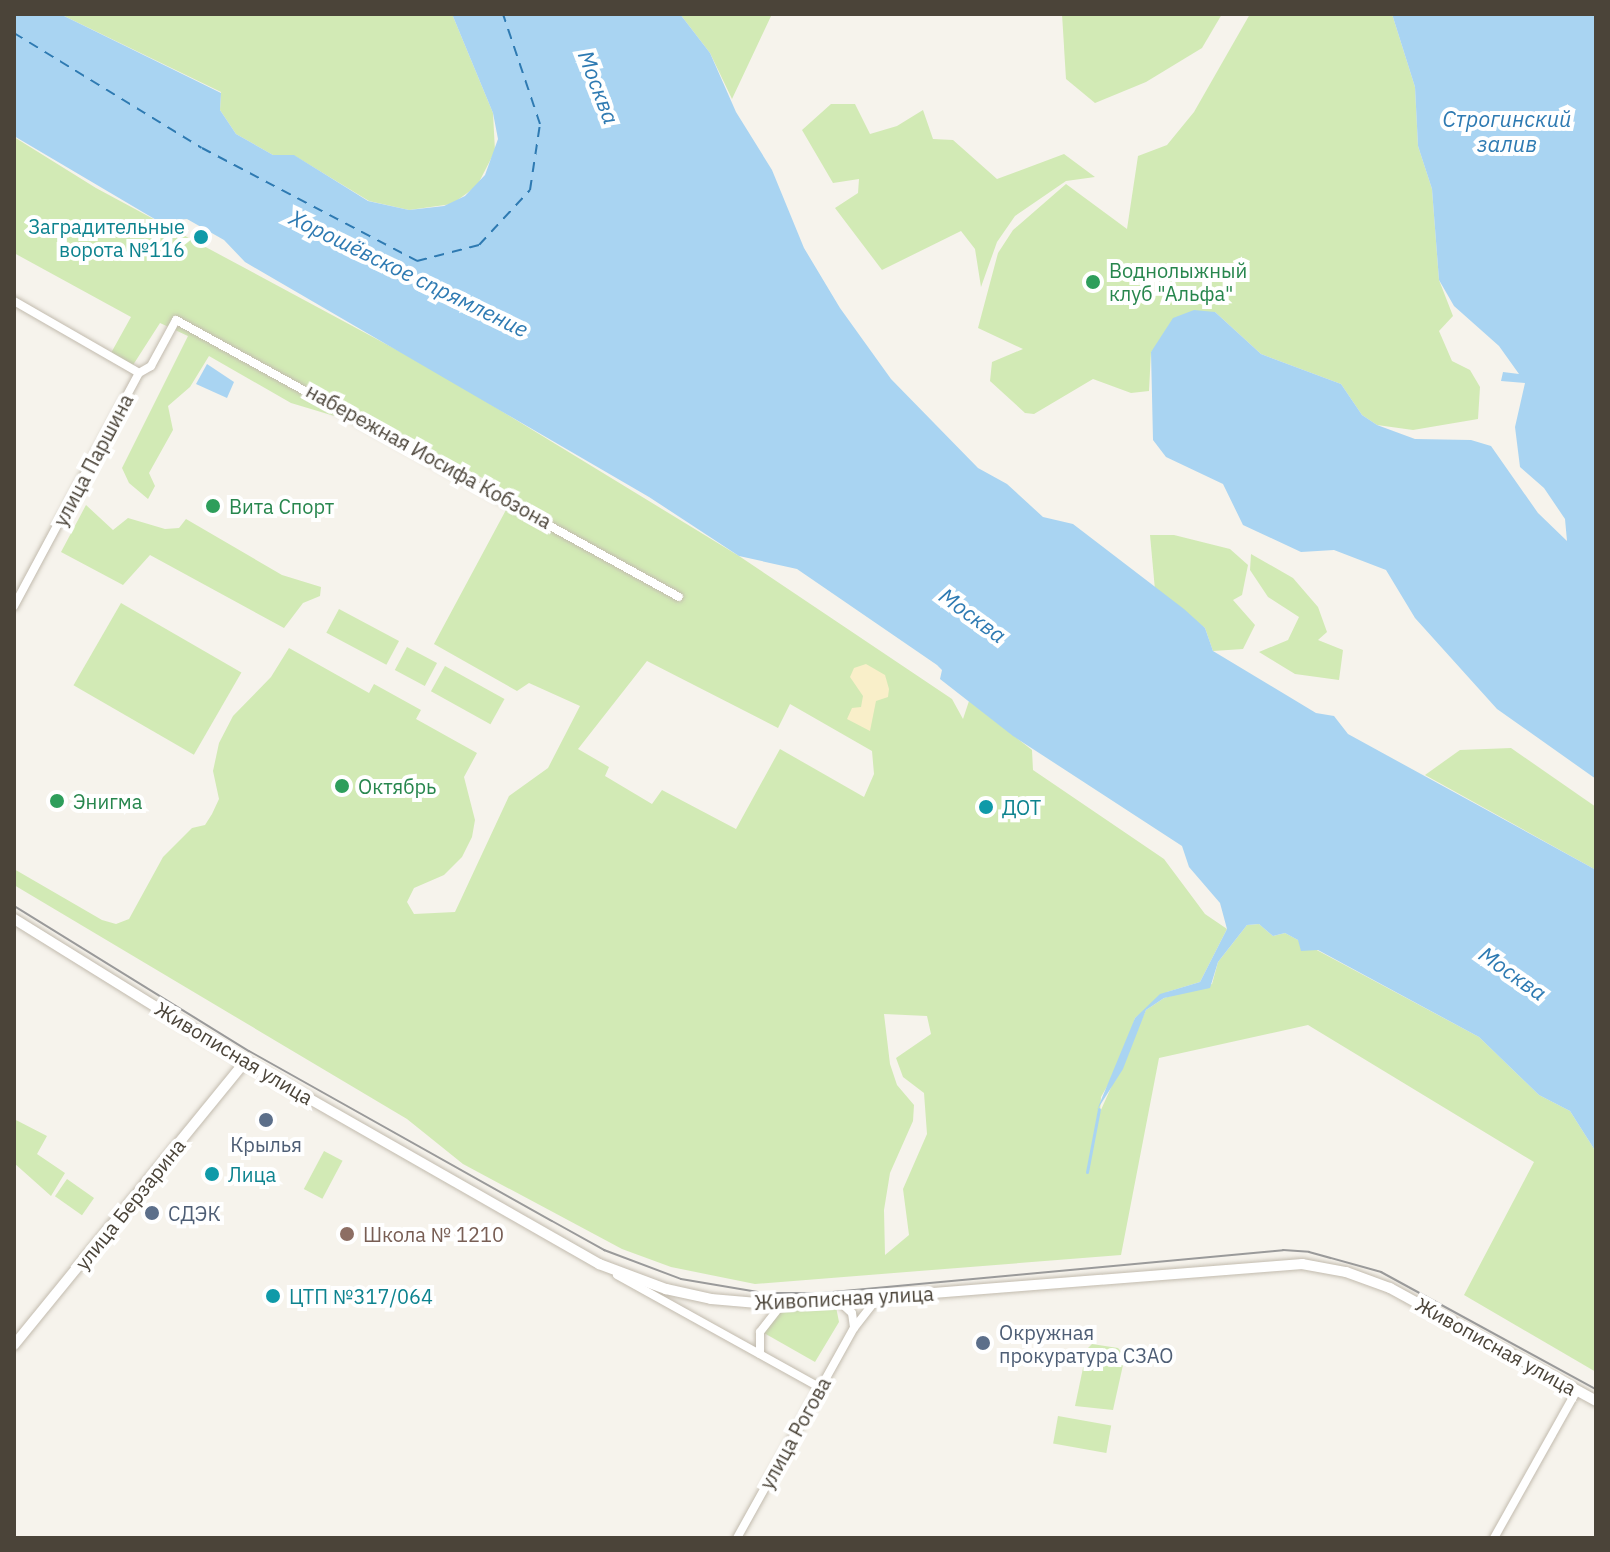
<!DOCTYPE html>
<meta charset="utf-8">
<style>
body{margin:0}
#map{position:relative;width:1610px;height:1552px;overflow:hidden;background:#f6f3ec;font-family:"IBM Plex Sans",sans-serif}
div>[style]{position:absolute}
.green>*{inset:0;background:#d2eab5;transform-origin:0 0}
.sand>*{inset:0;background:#f9efc9}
.water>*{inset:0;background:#a9d4f2}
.stream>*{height:3px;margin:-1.5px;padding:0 1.5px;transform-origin:1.5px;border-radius:1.5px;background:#a9d4f2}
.ferry>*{height:2px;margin-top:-1px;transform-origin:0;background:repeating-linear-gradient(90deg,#2e7ab2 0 10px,transparent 0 18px)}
.roads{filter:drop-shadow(0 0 2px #c2bbae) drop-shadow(0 0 2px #c2bbae)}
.minor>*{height:8px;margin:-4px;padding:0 4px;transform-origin:4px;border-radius:4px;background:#fff}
.tertiary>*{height:10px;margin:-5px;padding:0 5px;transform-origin:5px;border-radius:5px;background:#fff}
.tram>*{height:2px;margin:-1px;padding:0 1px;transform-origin:1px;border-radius:1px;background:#9a9a9a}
.dots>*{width:22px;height:22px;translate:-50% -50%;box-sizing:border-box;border:4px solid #fff;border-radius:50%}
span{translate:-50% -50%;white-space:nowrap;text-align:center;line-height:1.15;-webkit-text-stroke:8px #fff;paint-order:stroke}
.culture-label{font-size:20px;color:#0d838f}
.right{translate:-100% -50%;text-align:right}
.left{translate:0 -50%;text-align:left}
.leisure-label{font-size:20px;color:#27864d}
.street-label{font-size:20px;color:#4b4439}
.service-label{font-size:20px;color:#4e5e75}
.education-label{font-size:20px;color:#785e54}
.water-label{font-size:22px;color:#2e7ab2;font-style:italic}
.frame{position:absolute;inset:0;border:16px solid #4b4439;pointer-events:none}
</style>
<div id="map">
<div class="green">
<div style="clip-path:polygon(60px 14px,452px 14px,493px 113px,495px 151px,477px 186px,452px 204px,409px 210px,369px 201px,295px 156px,273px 155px,236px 134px,220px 110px,221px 92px)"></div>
<div style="clip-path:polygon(680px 14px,772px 14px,732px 99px,710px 53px)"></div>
<div style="clip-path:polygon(1062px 14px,1222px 14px,1202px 48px,1146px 82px,1095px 103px,1066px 79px)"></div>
<div style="clip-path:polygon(1250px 14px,1392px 14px,1415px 87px,1418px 146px,1432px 189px,1439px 280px,1453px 316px,1439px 331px,1452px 361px,1470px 370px,1480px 387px,1478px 419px,1413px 430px,1377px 425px,1362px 415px,1341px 384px,1261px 354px,1215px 312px,1151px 352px,1149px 391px,1131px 393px,1093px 379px,1034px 414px,1025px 413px,990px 381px,992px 362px,1023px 349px,978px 328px,998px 253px,1013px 230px,1066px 184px,1127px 229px,1138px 156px,1167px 145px,1194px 112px)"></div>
<div style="clip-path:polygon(831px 104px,855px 104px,870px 134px,897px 126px,923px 110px,933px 139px,953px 140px,997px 179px,1064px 154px,1095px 177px,1066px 181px,1015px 216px,997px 242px,981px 287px,975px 249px,961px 231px,882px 270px,835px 208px,858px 193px,859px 179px,833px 183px,802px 130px)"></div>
<div style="clip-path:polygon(evenodd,14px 137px,96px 188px,436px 371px,739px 556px,952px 699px,963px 719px,969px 701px,1032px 750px,1033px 770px,1164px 859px,1205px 914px,1227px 929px,1200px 982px,1167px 992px,1135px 1018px,1121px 1062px,1101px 1097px,1100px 1112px,1146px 1010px,1164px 998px,1212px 984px,1218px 962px,1247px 925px,1259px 924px,1273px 936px,1285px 933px,1479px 1037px,1539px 1095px,1570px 1111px,1596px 1152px,1596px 1372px,1464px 1295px,1534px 1162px,1308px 1025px,1159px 1058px,1121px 1255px,755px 1284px,671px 1267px,622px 1249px,463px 1164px,407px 1119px,14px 885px,14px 869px,102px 920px,116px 924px,129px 919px,163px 857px,192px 828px,205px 825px,212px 814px,219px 799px,213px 771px,219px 743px,233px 716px,271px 677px,289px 648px,369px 693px,374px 684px,421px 710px,416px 719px,477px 753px,464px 777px,475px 820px,472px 837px,462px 857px,444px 875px,414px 888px,407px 902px,414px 914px,455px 912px,509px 796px,548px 768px,580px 706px,529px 683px,517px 691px,434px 644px,514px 495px,426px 448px,419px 446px,407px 454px,341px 418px,291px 403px,209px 356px,190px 387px,168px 406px,173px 430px,149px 473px,155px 486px,148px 499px,129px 483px,122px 468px,188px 336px,160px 323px,133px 365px,111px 353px,131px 317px,14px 253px,14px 137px,647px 661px,778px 728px,790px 704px,872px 751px,874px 774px,864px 797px,780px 749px,736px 829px,662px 790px,652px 804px,605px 776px,609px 767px,578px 749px,647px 661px,14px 137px,884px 1014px,927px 1016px,931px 1034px,896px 1058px,903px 1077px,924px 1093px,927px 1134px,903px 1189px,909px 1235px,885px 1255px,884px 1210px,890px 1173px,913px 1121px,914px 1105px,897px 1085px,890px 1064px,884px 1014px)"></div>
<div style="clip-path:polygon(86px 505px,113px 530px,128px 518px,165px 529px,179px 528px,186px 519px,282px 575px,321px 587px,320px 596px,303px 603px,284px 628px,150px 555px,123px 585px,61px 552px)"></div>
<div style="clip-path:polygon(1150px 535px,1174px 535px,1230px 549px,1248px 565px,1242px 595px,1233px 600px,1255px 625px,1243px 649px,1213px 651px,1205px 628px,1155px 590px)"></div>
<div style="clip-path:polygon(1251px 554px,1293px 578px,1318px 607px,1327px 632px,1318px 640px,1343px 650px,1339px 680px,1295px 674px,1259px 652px,1288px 640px,1299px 617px,1268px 597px,1250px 570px)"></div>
<div style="left:121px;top:603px;width:139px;height:95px;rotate:30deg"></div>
<div style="left:339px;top:609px;width:68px;height:27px;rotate:28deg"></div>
<div style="left:407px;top:647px;width:34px;height:26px;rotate:28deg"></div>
<div style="left:445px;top:666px;width:68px;height:29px;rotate:29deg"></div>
<div style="clip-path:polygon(1511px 748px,1596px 807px,1596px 870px,1425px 775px,1460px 750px)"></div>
<div style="clip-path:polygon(14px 1119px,47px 1136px,37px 1154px,65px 1173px,51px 1196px,14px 1163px)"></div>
<div style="left:324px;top:1151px;width:21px;height:43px;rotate:28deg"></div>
<div style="left:67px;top:1179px;width:33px;height:21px;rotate:35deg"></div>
<div style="clip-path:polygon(836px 1307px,839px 1322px,815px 1362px,764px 1333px,782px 1309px)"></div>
<div style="clip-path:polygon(1092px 1344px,1118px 1348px,1125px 1356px,1113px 1410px,1075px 1406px,1087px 1349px)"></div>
<div style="left:1058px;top:1416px;width:54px;height:28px;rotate:10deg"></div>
</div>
<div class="sand">
<div style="clip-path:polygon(866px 664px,885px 675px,889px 689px,888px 697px,876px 701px,870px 731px,847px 719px,852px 708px,861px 707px,863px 696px,850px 677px,854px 668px)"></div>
</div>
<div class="water">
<div style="clip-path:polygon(14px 14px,60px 14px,221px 93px,220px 110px,236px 134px,273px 155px,294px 155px,368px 201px,409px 210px,444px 206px,465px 196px,485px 175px,498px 139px,493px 113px,452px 14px,680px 14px,710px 53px,736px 112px,772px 170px,804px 248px,840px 308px,891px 379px,978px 468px,1007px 484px,1043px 517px,1073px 524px,1184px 609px,1205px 628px,1213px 651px,1316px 713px,1334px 716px,1348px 734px,1596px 870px,1596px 1152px,1570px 1111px,1539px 1095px,1479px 1037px,1318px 950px,1301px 951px,1298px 940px,1285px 933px,1273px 936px,1259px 924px,1247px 925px,1218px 962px,1210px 988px,1164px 998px,1146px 1010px,1123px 1069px,1097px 1110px,1135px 1018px,1160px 994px,1200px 982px,1227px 929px,1220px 903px,1189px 867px,1182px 846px,1013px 736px,940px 679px,942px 670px,937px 665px,797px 569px,739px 556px,649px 497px,245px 262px,224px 240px,187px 219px,158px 221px,14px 136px)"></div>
<div style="clip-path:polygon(1392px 14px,1596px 14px,1596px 779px,1497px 709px,1415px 618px,1386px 570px,1334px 550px,1301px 552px,1243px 525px,1223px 484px,1166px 457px,1153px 440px,1151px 352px,1173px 318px,1194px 310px,1215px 312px,1261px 354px,1341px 384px,1362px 415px,1377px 425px,1415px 439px,1471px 440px,1491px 446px,1538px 513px,1567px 541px,1565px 519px,1544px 488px,1520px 467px,1515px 427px,1525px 383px,1501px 381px,1503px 372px,1519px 374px,1499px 346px,1454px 306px,1439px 280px,1432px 189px,1418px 146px,1415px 87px)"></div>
<div style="clip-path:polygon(207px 364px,234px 382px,227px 398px,196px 384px)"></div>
</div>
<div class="stream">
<div style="left:1087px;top:1172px;width:64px;rotate:-79.2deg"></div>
</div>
<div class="ferry">
<div style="left:14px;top:33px;width:220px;rotate:31.5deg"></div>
<div style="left:202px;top:148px;width:243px;rotate:27.7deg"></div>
<div style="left:417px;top:261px;width:64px;rotate:-14.5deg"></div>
<div style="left:479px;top:245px;width:75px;rotate:-47.2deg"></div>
<div style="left:530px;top:190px;width:67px;rotate:-81.4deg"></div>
<div style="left:540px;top:124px;width:116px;rotate:-108.6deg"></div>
</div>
<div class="roads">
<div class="minor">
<div style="left:14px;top:301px;width:144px;rotate:29.9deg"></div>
<div style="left:14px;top:606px;width:264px;rotate:-61.8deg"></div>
<div style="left:139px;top:373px;width:14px;rotate:-30deg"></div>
<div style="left:151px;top:366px;width:52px;rotate:-61.5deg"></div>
<div style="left:176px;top:320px;width:574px;rotate:28.84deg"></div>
<div style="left:617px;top:1275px;width:233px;rotate:29deg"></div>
<div style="left:840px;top:1302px;width:16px;rotate:43deg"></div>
<div style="left:852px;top:1313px;width:15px;rotate:82deg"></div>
<div style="left:760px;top:1354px;width:22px;rotate:-90deg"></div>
<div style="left:760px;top:1332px;width:34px;rotate:-52deg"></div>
<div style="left:737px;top:1538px;width:240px;rotate:-60.9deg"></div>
<div style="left:854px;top:1328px;width:37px;rotate:-52deg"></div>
<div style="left:1494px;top:1538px;width:170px;rotate:-60.7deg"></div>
</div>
<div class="tertiary">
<div style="left:14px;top:919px;width:272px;rotate:31.8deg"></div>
<div style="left:245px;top:1062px;width:408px;rotate:29.7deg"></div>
<div style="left:599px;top:1264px;width:72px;rotate:20.5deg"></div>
<div style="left:666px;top:1289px;width:46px;rotate:12.5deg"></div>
<div style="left:711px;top:1299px;width:70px;rotate:4.9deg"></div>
<div style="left:781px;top:1305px;width:523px;rotate:-4.5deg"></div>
<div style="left:1302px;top:1264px;width:45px;rotate:10.3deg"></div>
<div style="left:1346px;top:1272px;width:47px;rotate:20deg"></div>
<div style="left:1390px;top:1288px;width:235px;rotate:28.7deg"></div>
<div style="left:14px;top:1345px;width:365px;rotate:-50.8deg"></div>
</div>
</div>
<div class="tram">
<div style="left:14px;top:906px;width:276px;rotate:31.7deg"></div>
<div style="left:249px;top:1051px;width:347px;rotate:29.3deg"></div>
<div style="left:552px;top:1221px;width:60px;rotate:29.1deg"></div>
<div style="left:604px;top:1250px;width:82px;rotate:20.6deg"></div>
<div style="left:681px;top:1279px;width:84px;rotate:9.6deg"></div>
<div style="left:764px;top:1293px;width:58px"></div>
<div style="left:822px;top:1293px;width:463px;rotate:-5.3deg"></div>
<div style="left:1283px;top:1250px;width:26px;rotate:4deg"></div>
<div style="left:1309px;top:1252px;width:75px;rotate:15.5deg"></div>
<div style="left:1381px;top:1272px;width:245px;rotate:28.6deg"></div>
</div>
<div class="dots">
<div style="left:201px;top:237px;background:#0f9aa8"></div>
<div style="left:1093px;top:282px;background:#2e9e5b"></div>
<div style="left:213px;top:506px;background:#2e9e5b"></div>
<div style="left:342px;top:786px;background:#2e9e5b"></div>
<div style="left:57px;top:801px;background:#2e9e5b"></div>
<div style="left:986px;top:807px;background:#0f9aa8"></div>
<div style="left:266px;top:1120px;background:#5c6f8a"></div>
<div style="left:212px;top:1174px;background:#0f9aa8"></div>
<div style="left:152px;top:1213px;background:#5c6f8a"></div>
<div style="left:347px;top:1234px;background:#8d6e63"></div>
<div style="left:273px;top:1296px;background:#0f9aa8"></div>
<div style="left:983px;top:1343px;background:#5c6f8a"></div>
</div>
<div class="culture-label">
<span class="right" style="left:185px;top:238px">Заградительные<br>ворота №116</span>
<span class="left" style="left:1002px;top:807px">ДОТ</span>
<span class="left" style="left:228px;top:1174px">Лица</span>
<span class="left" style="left:289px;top:1296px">ЦТП №317/064</span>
</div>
<div class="leisure-label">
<span class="left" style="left:1109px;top:282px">Воднолыжный<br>клуб "Альфа"</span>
<span class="left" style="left:229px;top:506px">Вита Спорт</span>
<span class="left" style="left:358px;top:786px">Октябрь</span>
<span class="left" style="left:73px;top:801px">Энигма</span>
</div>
<div class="street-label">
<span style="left:429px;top:456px;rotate:29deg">набережная Иосифа Кобзона</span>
<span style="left:93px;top:460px;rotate:-62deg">улица Паршина</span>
<span style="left:234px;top:1053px;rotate:31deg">Живописная улица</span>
<span style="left:130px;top:1204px;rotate:-51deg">улица Берзарина</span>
<span style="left:844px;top:1298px;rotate:-3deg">Живописная улица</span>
<span style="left:1496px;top:1346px;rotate:29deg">Живописная улица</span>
<span style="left:795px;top:1433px;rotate:-61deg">улица Рогова</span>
</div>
<div class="service-label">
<span style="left:266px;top:1144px">Крылья</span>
<span class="left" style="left:168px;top:1213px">СДЭК</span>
<span class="left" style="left:999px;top:1344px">Окружная<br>прокуратура СЗАО</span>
</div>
<div class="education-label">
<span class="left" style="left:363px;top:1234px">Школа № 1210</span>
</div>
<div class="water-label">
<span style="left:599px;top:87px;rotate:69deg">Москва</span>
<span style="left:1507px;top:131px">Строгинский<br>залив</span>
<span style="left:409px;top:273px;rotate:26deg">Хорошёвское спрямление</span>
<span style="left:973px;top:615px;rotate:36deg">Москва</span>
<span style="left:1513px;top:973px;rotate:35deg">Москва</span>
</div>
<div class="frame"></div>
</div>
